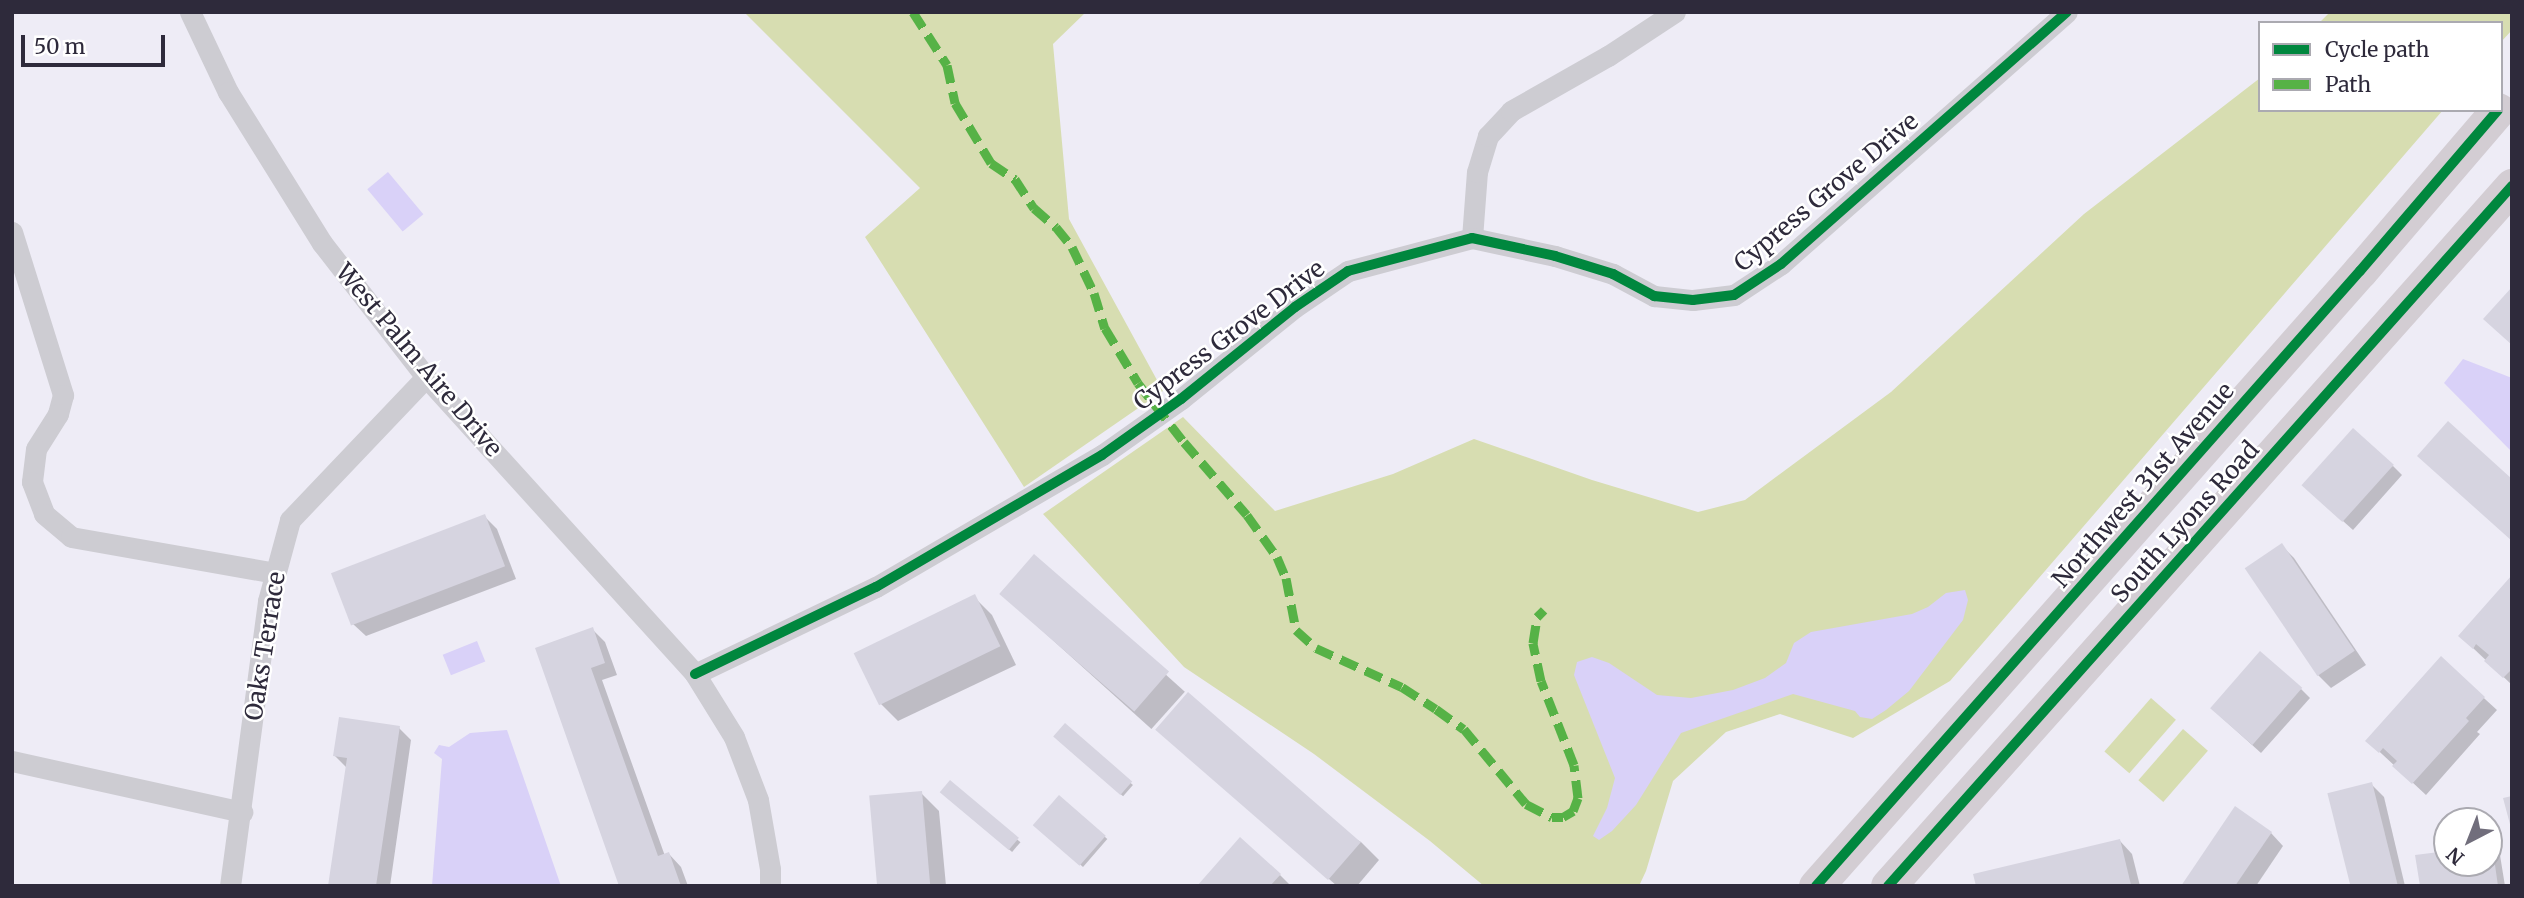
<!DOCTYPE html>
<style>
body{margin:0}
#map{position:relative;width:2524px;height:898px;overflow:hidden;background:#eeecf6;font-family:Merriweather,serif}
div>[style]{position:absolute}
.green>*{inset:0;background:#d7ddb1;transform-origin:0 0}
.water>*{inset:0;background:#d9d1f8;transform-origin:0 0}
.shadow>*{inset:0;background:#0003;transform-origin:0 0}
.building>*{inset:0;background:#d6d4e0;transform-origin:0 0}
.minor>*{height:21px;margin:-10.5px;padding:0 10.5px;transform-origin:10.5px;border-radius:10.5px;background:#cdccd2}
.primary>*{height:35px;margin:-17.5px;padding:0 17.5px;transform-origin:17.5px;border-radius:17.5px;background:#d3cdd3}
.quiet>*{height:9px;margin-top:-4.5px;transform-origin:0;background:repeating-linear-gradient(90deg,#56b246 0 18px,transparent 0 27px)}
.cycleway>*{height:10px;margin:-5px;padding:0 5px;transform-origin:5px;border-radius:5px;background:#00873e}
span{translate:-50% -50%;white-space:nowrap;text-align:center;line-height:1.15;-webkit-text-stroke:5px #fff;paint-order:stroke}
.street-label{font-size:24px;color:#2e2a3b}
.frame{position:absolute;inset:0;border:14px solid #2e2a3b;pointer-events:none}
.legend{position:absolute;left:2258px;top:21px;width:245px;height:91px;box-sizing:border-box;background:#fff;border:2px solid #abaab1;margin:0;padding:9px 12px;list-style:none;font-size:21px;color:#2e2a3b}
.legend li{display:flex;align-items:center;gap:14px;height:35px}
.legend b{width:35px;border:2px solid #abaab1}
.north{position:absolute;left:2433px;top:807px;width:70px;height:70px;box-sizing:border-box;background:#fff;border:2px solid #abaab1;border-radius:50%;rotate:222deg;font-size:19px;font-weight:700;line-height:28px;text-align:center;color:#2e2a3b}
.north::after{content:'';display:block;margin:auto;width:24px;height:32px;background:#716e7c;clip-path:polygon(50% 0,100% 100%,50% 72%,0 100%)}
.scale{position:absolute;left:21px;top:35px;width:144px;height:32px;box-sizing:border-box;border:4px solid #2e2a3b;border-top:0;padding-left:9px;font-size:21px;line-height:24px;white-space:nowrap;color:#2e2a3b;-webkit-text-stroke:5px #fff;paint-order:stroke}
</style>
<div id="map">
<div class="green">
<div style="clip-path:polygon(744px 12px,1086px 12px,1053px 44px,1069px 219px,1163px 391px,1024px 487px,865px 237px,920px 188px)"></div>
<div style="clip-path:polygon(2330px 12px,2512px 12px,2512px 30px,2501px 42px,2501px 23px,2319px 23px)"></div>
<div style="clip-path:polygon(2260px 78px,2260px 110px,2443px 110px,1950px 681px,1853px 738px,1780px 714px,1726px 732px,1673px 781px,1646px 871px,1639px 886px,1484px 886px,1430px 841px,1314px 754px,1184px 667px,1043px 514px,1183px 417px,1275px 511px,1393px 474px,1474px 439px,1592px 480px,1698px 512px,1745px 500px,1891px 392px,2084px 214px)"></div>
<div style="left:2151px;top:698px;width:33px;height:71px;rotate:41deg"></div>
<div style="left:2183px;top:729px;width:33px;height:68px;rotate:41deg"></div>
</div>
<div class="water">
<div style="left:388px;top:172px;width:55px;height:27px;rotate:50deg"></div>
<div style="clip-path:polygon(2463px 359px,2512px 378px,2512px 452px,2444px 383px)"></div>
<div style="clip-path:polygon(1965px 590px,1968px 600px,1963px 620px,1909px 691px,1886px 710px,1872px 719px,1860px 717px,1855px 711px,1793px 694px,1681px 733px,1636px 805px,1612px 831px,1599px 840px,1593px 836px,1607px 808px,1615px 778px,1574px 675px,1577px 662px,1592px 657px,1609px 663px,1657px 695px,1691px 698px,1733px 690px,1765px 678px,1786px 663px,1794px 643px,1811px 632px,1912px 614px,1928px 607px,1946px 593px)"></div>
<div style="left:477px;top:641px;width:22px;height:37px;rotate:68deg"></div>
<div style="clip-path:polygon(507px 730px,561px 886px,432px 886px,442px 759px,434px 753px,439px 745px,449px 747px,470px 733px)"></div>
</div>
<div class="shadow">
<div style="clip-path:polygon(2393px 466px,2402px 475px,2353px 530px,2313px 494px)"></div>
<div style="clip-path:polygon(484px 516px,497px 529px,516px 579px,366px 636px,353px 624px)"></div>
<div style="clip-path:polygon(2281px 545px,2294px 558px,2366px 665px,2331px 688px,2318px 675px)"></div>
<div style="left:1034px;top:556px;width:203px;height:50px;rotate:42deg"></div>
<div style="clip-path:polygon(2512px 578px,2512px 685px,2473px 648px)"></div>
<div style="clip-path:polygon(974px 597px,992px 615px,1016px 665px,898px 721px,880px 703px)"></div>
<div style="clip-path:polygon(592px 629px,605px 642px,617px 675px,602px 680px,665px 856px,669px 854px,681px 867px,688px 886px,621px 886px,537px 649px)"></div>
<div style="clip-path:polygon(2441px 659px,2497px 710px,2477px 732px,2480px 734px,2426px 795px,2368px 741px)"></div>
<div style="clip-path:polygon(2301px 689px,2310px 698px,2261px 753px,2221px 717px)"></div>
<div style="left:1065px;top:726px;width:90px;height:15px;rotate:41deg"></div>
<div style="clip-path:polygon(399px 728px,411px 740px,390px 886px,330px 886px,347px 768px,335px 756px)"></div>
<div style="clip-path:polygon(1158px 730px,1361px 842px,1379px 860px,1357px 886px,1337px 886px)"></div>
<div style="left:950px;top:783px;width:92px;height:13px;rotate:40deg"></div>
<div style="clip-path:polygon(2371px 784px,2384px 797px,2405px 886px,2351px 886px)"></div>
<div style="clip-path:polygon(921px 793px,939px 811px,946px 886px,879px 886px)"></div>
<div style="left:1059px;top:797px;width:64px;height:37px;rotate:41deg"></div>
<div style="clip-path:polygon(2271px 833px,2283px 846px,2256px 886px,2183px 886px)"></div>
<div style="clip-path:polygon(2120px 841px,2132px 854px,2140px 886px,1978px 886px)"></div>
<div style="clip-path:polygon(2489px 846px,2500px 855px,2505px 886px,2422px 886px,2447px 852px,2447px 863px,2489px 863px)"></div>
<div style="clip-path:polygon(1280px 875px,1291px 886px,1199px 886px)"></div>
</div>
<div class="building">
<div style="clip-path:polygon(2512px 287px,2512px 345px,2483px 319px)"></div>
<div style="clip-path:polygon(2448px 421px,2512px 479px,2512px 541px,2417px 456px)"></div>
<div style="left:2353px;top:428px;width:55px;height:77px;rotate:42deg"></div>
<div style="left:485px;top:514px;width:56px;height:165px;rotate:69deg"></div>
<div style="left:2282px;top:543px;width:130px;height:45px;rotate:56deg"></div>
<div style="left:1034px;top:554px;width:179px;height:53px;rotate:41deg"></div>
<div style="clip-path:polygon(2512px 575px,2512px 669px,2503px 678px,2484px 661px,2489px 655px,2476px 644px,2473px 649px,2458px 636px)"></div>
<div style="left:975px;top:594px;width:58px;height:135px;rotate:64deg"></div>
<div style="clip-path:polygon(593px 627px,605px 663px,591px 668px,658px 856px,669px 852px,681px 886px,619px 886px,535px 648px)"></div>
<div style="left:2260px;top:651px;width:56px;height:76px;rotate:41deg"></div>
<div style="clip-path:polygon(2441px 656px,2485px 697px,2466px 718px,2469px 721px,2412px 784px,2392px 766px,2397px 761px,2383px 748px,2379px 753px,2365px 741px)"></div>
<div style="left:1188px;top:692px;width:229px;height:50px;rotate:41deg"></div>
<div style="clip-path:polygon(339px 717px,400px 726px,376px 886px,328px 886px,347px 758px,333px 756px)"></div>
<div style="left:1065px;top:723px;width:89px;height:18px;rotate:41deg"></div>
<div style="left:950px;top:780px;width:90px;height:16px;rotate:40deg"></div>
<div style="left:2372px;top:782px;width:107px;height:46px;rotate:76deg"></div>
<div style="left:922px;top:791px;width:95px;height:53px;rotate:85deg"></div>
<div style="left:1059px;top:795px;width:62px;height:40px;rotate:41deg"></div>
<div style="clip-path:polygon(2512px 796px,2512px 828px,2511px 828px,2503px 798px)"></div>
<div style="clip-path:polygon(2235px 806px,2272px 832px,2235px 886px,2181px 886px)"></div>
<div style="clip-path:polygon(1240px 837px,1281px 874px,1270px 886px,1197px 886px)"></div>
<div style="clip-path:polygon(2120px 839px,2131px 885px,1976px 886px,1973px 874px)"></div>
<div style="clip-path:polygon(2489px 844px,2492px 844px,2498px 886px,2420px 886px,2415px 855px,2447px 851px,2447px 863px,2489px 863px)"></div>
</div>
<div class="minor">
<div style="left:190px;top:12px;width:89px;rotate:64.6deg"></div>
<div style="left:228px;top:92px;width:178px;rotate:58.1deg"></div>
<div style="left:322px;top:243px;width:170px;rotate:52.2deg"></div>
<div style="left:426px;top:377px;width:401px;rotate:47.8deg"></div>
<div style="left:695px;top:674px;width:74px;rotate:58.2deg"></div>
<div style="left:734px;top:737px;width:67px;rotate:69.1deg"></div>
<div style="left:758px;top:800px;width:70px;rotate:80.1deg"></div>
<div style="left:770px;top:869px;width:17px;rotate:90deg"></div>
<div style="left:12px;top:232px;width:171px;rotate:72.6deg"></div>
<div style="left:63px;top:395px;width:20px;rotate:105deg"></div>
<div style="left:58px;top:414px;width:41px;rotate:122.2deg"></div>
<div style="left:36px;top:449px;width:33px;rotate:97deg"></div>
<div style="left:32px;top:482px;width:34px;rotate:69deg"></div>
<div style="left:44px;top:514px;width:35px;rotate:40deg"></div>
<div style="left:71px;top:537px;width:207px;rotate:10deg"></div>
<div style="left:1472px;top:238px;width:66px;rotate:-85.7deg"></div>
<div style="left:1477px;top:172px;width:38px;rotate:-73deg"></div>
<div style="left:1488px;top:136px;width:34px;rotate:-47deg"></div>
<div style="left:1511px;top:111px;width:112px;rotate:-29.6deg"></div>
<div style="left:1608px;top:56px;width:80px;rotate:-33.3deg"></div>
<div style="left:695px;top:674px;width:201px;rotate:-25.7deg"></div>
<div style="left:876px;top:587px;width:262px;rotate:-30.3deg"></div>
<div style="left:1102px;top:455px;width:97px;rotate:-35.3deg"></div>
<div style="left:1181px;top:399px;width:146px;rotate:-38.9deg"></div>
<div style="left:1295px;top:307px;width:64px;rotate:-34.2deg"></div>
<div style="left:1348px;top:271px;width:128px;rotate:-14.9deg"></div>
<div style="left:1472px;top:238px;width:85px;rotate:12.2deg"></div>
<div style="left:1555px;top:256px;width:61px;rotate:17.2deg"></div>
<div style="left:1613px;top:274px;width:47px;rotate:28.2deg"></div>
<div style="left:1654px;top:296px;width:39px;rotate:6deg"></div>
<div style="left:1693px;top:300px;width:41px;rotate:-7deg"></div>
<div style="left:1734px;top:295px;width:56px;rotate:-33.4deg"></div>
<div style="left:1781px;top:264px;width:381px;rotate:-41.4deg"></div>
<div style="left:12px;top:761px;width:236px;rotate:12.5deg"></div>
<div style="left:230px;top:886px;width:288px;rotate:-82.4deg"></div>
<div style="left:268px;top:601px;width:84px;rotate:-74.8deg"></div>
<div style="left:290px;top:520px;width:197px;rotate:-46.4deg"></div>
</div>
<div class="primary">
<div style="left:1816px;top:886px;width:821px;rotate:-48.51deg"></div>
<div style="left:2360px;top:271px;width:212px;rotate:-49.4deg"></div>
<div style="left:1888px;top:886px;width:938px;rotate:-48.29deg"></div>
</div>
<div class="quiet">
<div style="left:913px;top:12px;width:63px;rotate:57.3deg"></div>
<div style="left:947px;top:65px;width:39px;rotate:78deg"></div>
<div style="left:955px;top:103px;width:70px;rotate:59deg"></div>
<div style="left:991px;top:163px;width:29px;rotate:34deg"></div>
<div style="left:1015px;top:179px;width:35px;rotate:57deg"></div>
<div style="left:1034px;top:208px;width:29px;rotate:41deg"></div>
<div style="left:1056px;top:227px;width:26px;rotate:51deg"></div>
<div style="left:1072px;top:247px;width:51px;rotate:64.4deg"></div>
<div style="left:1094px;top:293px;width:37px;rotate:73deg"></div>
<div style="left:1105px;top:328px;width:64px;rotate:59deg"></div>
<div style="left:1138px;top:383px;width:75px;rotate:52.1deg"></div>
<div style="left:1184px;top:442px;width:96px;rotate:49.2deg"></div>
<div style="left:1247px;top:515px;width:52px;rotate:54.5deg"></div>
<div style="left:1277px;top:557px;width:23px;rotate:67deg"></div>
<div style="left:1286px;top:578px;width:53px;rotate:79.1deg"></div>
<div style="left:1296px;top:630px;width:27px;rotate:42deg"></div>
<div style="left:1316px;top:648px;width:94px;rotate:24.4deg"></div>
<div style="left:1402px;top:687px;width:40px;rotate:32.9deg"></div>
<div style="left:1436px;top:709px;width:34px;rotate:36deg"></div>
<div style="left:1464px;top:729px;width:97px;rotate:50.4deg"></div>
<div style="left:1526px;top:804px;width:29px;rotate:27deg"></div>
<div style="left:1552px;top:817px;width:11px"></div>
<div style="left:1563px;top:817px;width:12px;rotate:-31deg"></div>
<div style="left:1573px;top:811px;width:14px;rotate:-69deg"></div>
<div style="left:1578px;top:798px;width:33px;rotate:-97deg"></div>
<div style="left:1574px;top:765px;width:90px;rotate:-111.4deg"></div>
<div style="left:1541px;top:681px;width:39px;rotate:-102deg"></div>
<div style="left:1533px;top:643px;width:26px;rotate:-81deg"></div>
<div style="left:1537px;top:617px;width:10px;rotate:-45deg"></div>
</div>
<div class="cycleway">
<div style="left:695px;top:674px;width:201px;rotate:-25.7deg"></div>
<div style="left:876px;top:587px;width:262px;rotate:-30.3deg"></div>
<div style="left:1102px;top:455px;width:97px;rotate:-35.3deg"></div>
<div style="left:1181px;top:399px;width:146px;rotate:-38.9deg"></div>
<div style="left:1295px;top:307px;width:64px;rotate:-34.2deg"></div>
<div style="left:1348px;top:271px;width:128px;rotate:-14.9deg"></div>
<div style="left:1472px;top:238px;width:85px;rotate:12.2deg"></div>
<div style="left:1555px;top:256px;width:61px;rotate:17.2deg"></div>
<div style="left:1613px;top:274px;width:47px;rotate:28.2deg"></div>
<div style="left:1654px;top:296px;width:39px;rotate:6deg"></div>
<div style="left:1693px;top:300px;width:41px;rotate:-7deg"></div>
<div style="left:1734px;top:295px;width:56px;rotate:-33.4deg"></div>
<div style="left:1781px;top:264px;width:381px;rotate:-41.4deg"></div>
<div style="left:1816px;top:886px;width:821px;rotate:-48.51deg"></div>
<div style="left:2360px;top:271px;width:212px;rotate:-49.4deg"></div>
<div style="left:1888px;top:886px;width:938px;rotate:-48.29deg"></div>
</div>
<div class="street-label">
<span style="left:1826px;top:192px;rotate:-40deg">Cypress Grove Drive</span>
<span style="left:1229px;top:335px;rotate:-37deg">Cypress Grove Drive</span>
<span style="left:419px;top:360px;rotate:50deg">West Palm Aire Drive</span>
<span style="left:2143px;top:485px;rotate:-49deg">Northwest 31st Avenue</span>
<span style="left:2185px;top:522px;rotate:-48deg">South Lyons Road</span>
<span style="left:265px;top:646px;rotate:-81deg">Oaks Terrace</span>
</div>
<div class="frame"></div>
<ul class="legend">
<li><b style="height:9px;background:#00873e"></b>Cycle path</li>
<li><b style="height:9px;background:#56b246"></b>Path</li>
</ul>
<div class="north">N</div>
<div class="scale">50 m</div>
</div>
